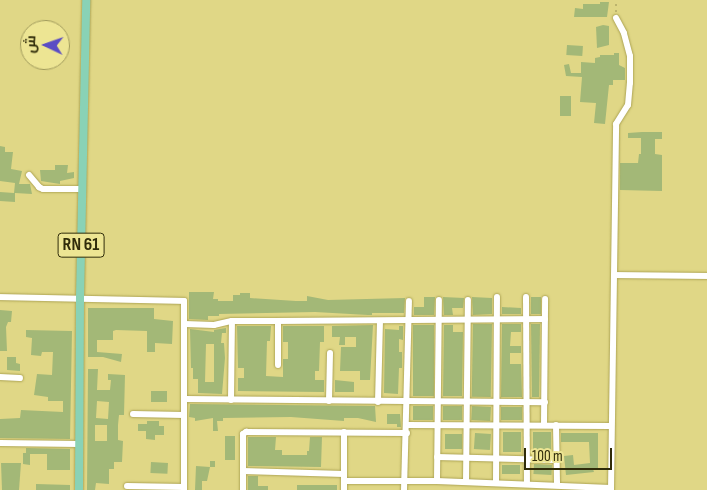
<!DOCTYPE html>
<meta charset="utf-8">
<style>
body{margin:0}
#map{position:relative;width:707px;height:490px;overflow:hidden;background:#e0d786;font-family:"Sofia Sans Condensed",Cairo,sans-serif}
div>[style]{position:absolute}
.building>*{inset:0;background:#a3b877;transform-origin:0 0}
.path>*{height:1px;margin-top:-0.5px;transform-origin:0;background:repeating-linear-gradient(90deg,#999254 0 2.5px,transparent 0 6.5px)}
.roads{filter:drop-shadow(0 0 1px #ada454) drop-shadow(0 0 1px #ada454)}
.minor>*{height:6px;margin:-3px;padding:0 3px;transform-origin:3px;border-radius:3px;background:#fff}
.major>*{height:8px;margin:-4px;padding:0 4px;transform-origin:4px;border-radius:4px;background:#89d2b6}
span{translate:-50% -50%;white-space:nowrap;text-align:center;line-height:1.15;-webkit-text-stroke:4px #ede593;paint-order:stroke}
.shield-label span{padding:1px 4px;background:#ede593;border:1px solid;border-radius:4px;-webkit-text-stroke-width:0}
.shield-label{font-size:18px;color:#302c0a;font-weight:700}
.north{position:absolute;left:20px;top:20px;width:50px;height:50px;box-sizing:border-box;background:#ede593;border:1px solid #a19b5c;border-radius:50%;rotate:273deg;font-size:14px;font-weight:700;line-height:20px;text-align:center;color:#302c0a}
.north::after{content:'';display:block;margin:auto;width:18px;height:22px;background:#5a4cc4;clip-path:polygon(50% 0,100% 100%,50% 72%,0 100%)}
.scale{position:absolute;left:524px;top:448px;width:88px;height:22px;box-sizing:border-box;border:2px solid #302c0a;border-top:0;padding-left:6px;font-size:15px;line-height:18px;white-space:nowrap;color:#302c0a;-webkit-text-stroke:4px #ede593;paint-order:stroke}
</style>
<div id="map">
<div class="building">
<div style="clip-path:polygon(600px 2px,609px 2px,607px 17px,574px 17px,575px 8px,583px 9px,583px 4px,600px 4px)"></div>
<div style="clip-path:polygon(603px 25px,609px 26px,609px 45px,597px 48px,596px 27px)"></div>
<div style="left:567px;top:45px;width:16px;height:10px;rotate:4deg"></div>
<div style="clip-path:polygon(614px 53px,619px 53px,619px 65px,625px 68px,625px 80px,613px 80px,613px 85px,609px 85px,605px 124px,594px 123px,596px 103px,580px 102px,582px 77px,566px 76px,564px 65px,569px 64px,571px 73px,581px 73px,581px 62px,595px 63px,595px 58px,600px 57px,600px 55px,614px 55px)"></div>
<div style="left:560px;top:96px;width:11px;height:20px"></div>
<div style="clip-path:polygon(642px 132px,662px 132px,662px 139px,655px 139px,655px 154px,662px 155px,662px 191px,620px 190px,620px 163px,638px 163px,639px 154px,641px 154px,641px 138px,628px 138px,628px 133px)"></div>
<div style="clip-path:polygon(0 146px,5px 147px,5px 152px,13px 152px,11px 169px,22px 171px,19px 184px,30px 184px,32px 194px,15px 193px,15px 202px,0 201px,0 192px,14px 193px,15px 183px,0 181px)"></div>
<div style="clip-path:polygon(55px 165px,68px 165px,67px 173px,74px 172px,74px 178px,60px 181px,60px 184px,41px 181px,40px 170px,55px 170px)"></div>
<div style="clip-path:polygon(189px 292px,214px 292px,213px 299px,218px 299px,218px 301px,233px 301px,233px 295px,240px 295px,240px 293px,250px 293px,250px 298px,296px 301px,307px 301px,307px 296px,328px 300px,405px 298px,404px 313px,372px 313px,372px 315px,368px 315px,315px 312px,219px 314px,219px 316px,208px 316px,208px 320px,189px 319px)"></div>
<div style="clip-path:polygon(424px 297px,435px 297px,434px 315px,414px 315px,414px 307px,424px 307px)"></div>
<div style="clip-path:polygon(443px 297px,464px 298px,463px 308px,452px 308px,453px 315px,444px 315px)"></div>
<div style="clip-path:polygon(472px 297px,492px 298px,492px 314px,473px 315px)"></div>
<div style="left:531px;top:297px;width:10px;height:17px"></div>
<div style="clip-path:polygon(502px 307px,521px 308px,521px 314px,502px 314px)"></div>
<div style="clip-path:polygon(88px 308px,154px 308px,154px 319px,173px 321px,172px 344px,155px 343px,155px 352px,147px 352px,147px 331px,116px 330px,113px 331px,113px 340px,97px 340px,97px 352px,122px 354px,121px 362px,103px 357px,88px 357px)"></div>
<div style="clip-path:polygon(0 310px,12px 311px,11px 322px,8px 322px,6px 327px,7px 351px,0 351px)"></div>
<div style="left:492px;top:324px;width:73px;height:19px;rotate:91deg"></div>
<div style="clip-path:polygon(502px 324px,521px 324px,521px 332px,511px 332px,510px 346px,521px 346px,521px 353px,510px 353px,510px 364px,521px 364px,522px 397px,501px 397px)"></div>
<div style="clip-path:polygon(531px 324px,540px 324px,539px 397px,532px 397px)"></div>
<div style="clip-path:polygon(373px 325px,370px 380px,360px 380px,360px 371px,340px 371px,341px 347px,356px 347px,356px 337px,345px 337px,345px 345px,339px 345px,340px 337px,332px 337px,332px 326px)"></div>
<div style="left:413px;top:325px;width:21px;height:71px"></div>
<div style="clip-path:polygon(444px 325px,453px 325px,453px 332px,463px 332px,462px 396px,443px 396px)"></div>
<div style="clip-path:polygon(237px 326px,271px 326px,270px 341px,267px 341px,266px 376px,283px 377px,283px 359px,288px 359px,288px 342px,283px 342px,283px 326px,324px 326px,324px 342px,320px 342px,319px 371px,315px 371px,315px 380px,324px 380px,324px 392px,238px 391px,238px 378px,244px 378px,244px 368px,238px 368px)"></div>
<div style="clip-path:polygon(399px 326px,403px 326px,403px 340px,399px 339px,399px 352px,402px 352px,402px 368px,399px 368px,398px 394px,384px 393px,385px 329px,399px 330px)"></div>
<div style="clip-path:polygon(evenodd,226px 328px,226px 333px,222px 333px,221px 343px,224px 343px,225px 358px,222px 394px,198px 393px,198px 379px,193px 379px,193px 368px,191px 368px,190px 329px,214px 332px,214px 330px,226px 328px,206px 344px,214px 344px,214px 382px,205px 382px,206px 344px)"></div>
<div style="clip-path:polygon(26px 330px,72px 331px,70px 439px,0 438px,0 419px,20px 418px,21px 410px,63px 412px,63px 401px,48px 401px,48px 397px,34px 395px,37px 374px,52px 375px,53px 352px,42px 352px,41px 356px,31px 355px,32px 338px,26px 337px)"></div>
<div style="clip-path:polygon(7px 357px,16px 357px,16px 363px,20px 364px,20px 371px,7px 370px)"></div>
<div style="clip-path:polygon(evenodd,88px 369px,98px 369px,97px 390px,110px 390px,111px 380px,108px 380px,108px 374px,125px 375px,124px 415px,119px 415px,118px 425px,118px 440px,123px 441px,122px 462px,114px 462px,114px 469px,109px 469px,109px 484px,96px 483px,95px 490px,87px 490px,88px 369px,97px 401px,109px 402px,108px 419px,96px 418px,97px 401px,88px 369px,95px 425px,107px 425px,107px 441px,95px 441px,95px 425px)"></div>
<div style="clip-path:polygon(335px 380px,354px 382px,354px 392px,335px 392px)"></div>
<div style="left:151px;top:391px;width:16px;height:11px"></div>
<div style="clip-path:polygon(190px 404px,375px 406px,376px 422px,358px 418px,344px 418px,344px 421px,291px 417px,223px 418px,223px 421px,217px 421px,218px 431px,213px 431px,213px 418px,195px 421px,195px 418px,189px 417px)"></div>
<div style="left:413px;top:406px;width:20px;height:14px"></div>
<div style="left:443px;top:406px;width:19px;height:14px"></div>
<div style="left:472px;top:406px;width:19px;height:14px;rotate:3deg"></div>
<div style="left:501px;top:407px;width:21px;height:13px"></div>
<div style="clip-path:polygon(387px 414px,400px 414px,401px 427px,397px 427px,397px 424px,387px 424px)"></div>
<div style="clip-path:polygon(147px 421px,159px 421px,159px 426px,164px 426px,164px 435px,155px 435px,155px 440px,146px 439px,146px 431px,138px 431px,138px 424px,147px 424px)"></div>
<div style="left:503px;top:432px;width:18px;height:20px"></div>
<div style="left:533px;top:432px;width:18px;height:20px"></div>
<div style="left:475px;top:433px;width:16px;height:16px;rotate:4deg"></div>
<div style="clip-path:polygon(561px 433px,598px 433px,598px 468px,593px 469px,594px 472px,566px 475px,564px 456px,573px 455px,574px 465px,590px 463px,589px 442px,561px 442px)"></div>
<div style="left:445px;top:434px;width:17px;height:15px"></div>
<div style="left:225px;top:436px;width:10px;height:24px"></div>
<div style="clip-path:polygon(248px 437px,276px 437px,275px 450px,282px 450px,282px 455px,307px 455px,307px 451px,309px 451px,310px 437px,322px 437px,321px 467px,248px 466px)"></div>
<div style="clip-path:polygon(26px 448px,70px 449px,70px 470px,47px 470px,47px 454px,30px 454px,30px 465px,23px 464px,23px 453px,26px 453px)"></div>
<div style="clip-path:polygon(210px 461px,215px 461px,215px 467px,210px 467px,207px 481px,202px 481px,202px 490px,195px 490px,196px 466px,210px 467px)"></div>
<div style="left:151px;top:462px;width:17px;height:11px;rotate:3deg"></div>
<div style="clip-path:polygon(1px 463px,21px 463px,19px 490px,2px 490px)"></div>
<div style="left:534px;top:464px;width:18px;height:10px;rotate:3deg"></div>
<div style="left:502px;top:465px;width:18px;height:9px"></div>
<div style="clip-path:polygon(248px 476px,258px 476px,258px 486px,268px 486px,268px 490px,248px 490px)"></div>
<div style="clip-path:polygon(36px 484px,70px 485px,70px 490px,36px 490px)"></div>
<div style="left:297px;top:485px;width:40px;height:5px"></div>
</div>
<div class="path">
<div style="left:616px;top:12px;width:12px;rotate:-90deg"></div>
</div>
<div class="roads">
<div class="minor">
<div style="left:29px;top:175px;width:16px;rotate:50deg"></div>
<div style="left:39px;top:187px;width:4px;rotate:27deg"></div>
<div style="left:43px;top:189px;width:39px"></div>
<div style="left:614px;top:275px;width:93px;rotate:0.6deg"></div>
<div style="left:0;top:297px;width:184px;rotate:1.2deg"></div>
<div style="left:184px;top:301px;width:189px;rotate:90deg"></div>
<div style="left:526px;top:297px;width:187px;rotate:89.7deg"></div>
<div style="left:185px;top:324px;width:29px;rotate:2deg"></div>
<div style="left:214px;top:325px;width:18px;rotate:-13deg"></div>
<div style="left:232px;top:321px;width:46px"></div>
<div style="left:278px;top:321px;width:267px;rotate:-0.4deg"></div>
<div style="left:278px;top:365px;width:44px;rotate:-90deg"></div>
<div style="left:0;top:377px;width:20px;rotate:3deg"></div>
<div style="left:184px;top:399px;width:361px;rotate:0.5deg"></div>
<div style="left:231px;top:400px;width:79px;rotate:-89.3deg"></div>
<div style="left:329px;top:401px;width:48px;rotate:-88.8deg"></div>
<div style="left:378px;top:402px;width:80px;rotate:-88.6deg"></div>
<div style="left:133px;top:414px;width:51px;rotate:1.1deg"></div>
<div style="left:407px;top:425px;width:204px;rotate:0.3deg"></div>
<div style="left:544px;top:425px;width:126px;rotate:-89.5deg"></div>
<div style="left:556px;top:425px;width:60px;rotate:89deg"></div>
<div style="left:344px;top:432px;width:58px;rotate:90deg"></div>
<div style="left:0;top:443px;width:79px;rotate:0.7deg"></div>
<div style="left:437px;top:457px;width:119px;rotate:1.4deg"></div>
<div style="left:243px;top:471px;width:101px;rotate:1.7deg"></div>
<div style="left:344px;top:481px;width:93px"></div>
<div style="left:437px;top:481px;width:174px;rotate:2.3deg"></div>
<div style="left:437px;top:481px;width:181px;rotate:-89.4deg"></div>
<div style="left:466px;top:482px;width:182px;rotate:-89.4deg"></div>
<div style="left:496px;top:483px;width:186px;rotate:-89.7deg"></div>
<div style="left:127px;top:486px;width:57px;rotate:1deg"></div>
<div style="left:243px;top:490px;width:56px;rotate:-90deg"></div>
<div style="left:243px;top:434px;width:4px;rotate:-34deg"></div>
<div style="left:246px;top:432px;width:161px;rotate:0.4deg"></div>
<div style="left:404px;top:490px;width:189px;rotate:-88.5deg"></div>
<div style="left:611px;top:490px;width:366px;rotate:-89.2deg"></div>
<div style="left:616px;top:124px;width:22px;rotate:-58deg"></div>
<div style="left:628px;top:105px;width:22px;rotate:-85deg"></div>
<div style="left:630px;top:83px;width:27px;rotate:-90deg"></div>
<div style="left:630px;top:56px;width:24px;rotate:-105deg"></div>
<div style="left:624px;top:33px;width:17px;rotate:-118deg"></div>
</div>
<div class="major">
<div style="left:79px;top:490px;width:192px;rotate:-89.7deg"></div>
<div style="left:80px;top:298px;width:298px;rotate:-88.8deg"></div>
</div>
</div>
<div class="shield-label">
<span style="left:81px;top:245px">RN 61</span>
</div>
<div class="north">ش</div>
<div class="scale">100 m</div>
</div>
